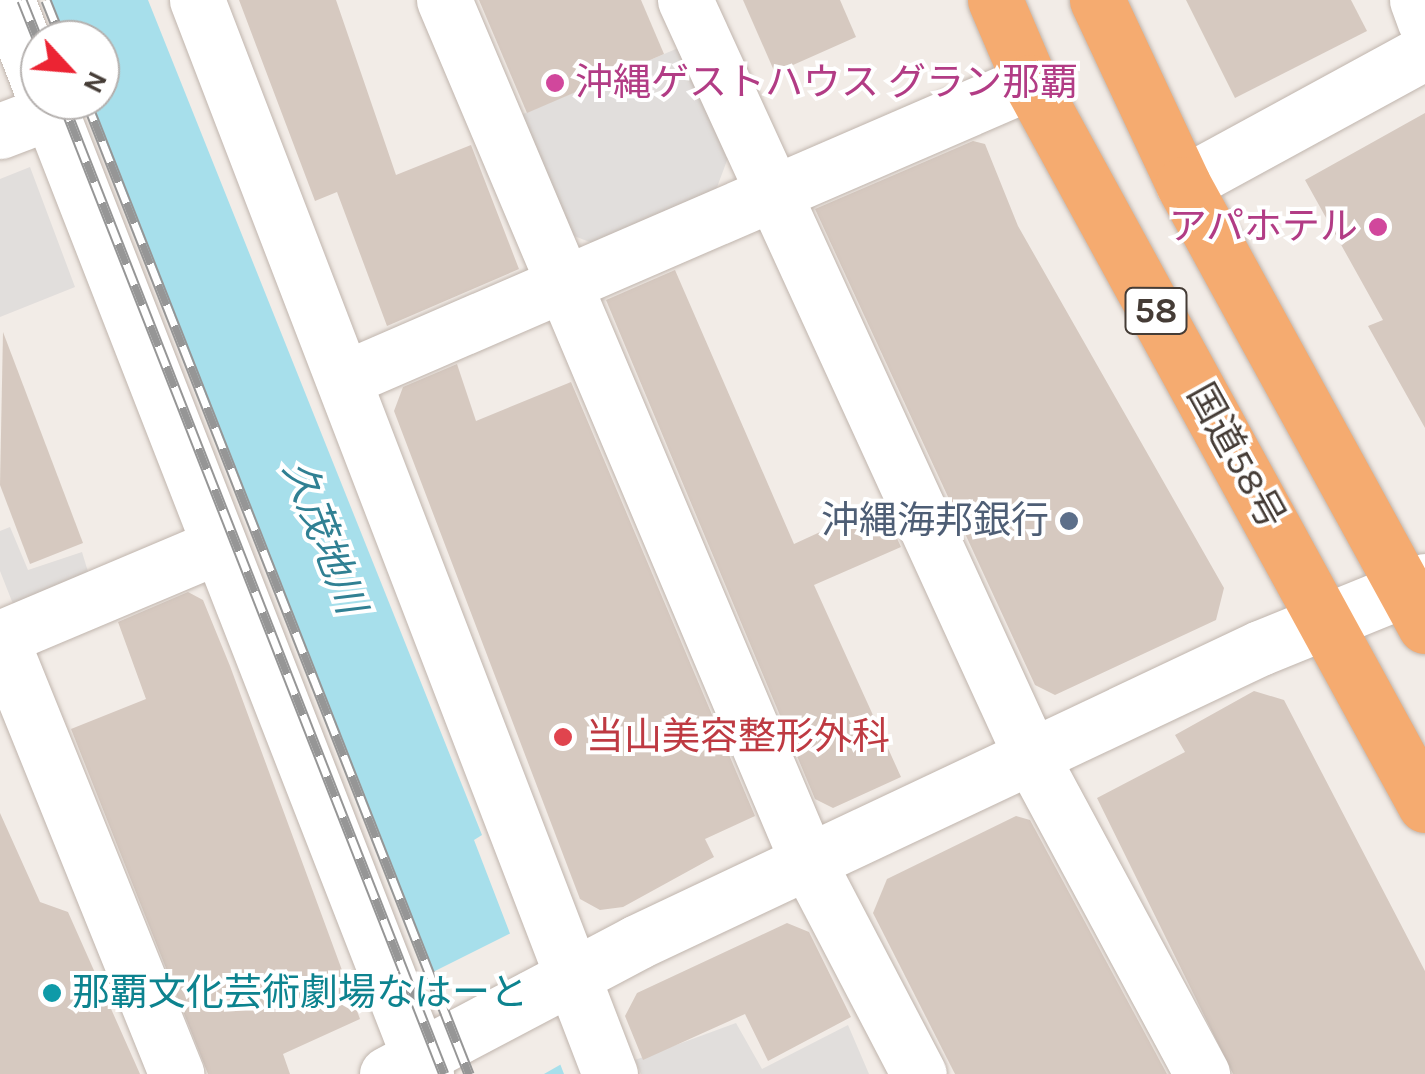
<!DOCTYPE html>
<meta charset="utf-8">
<style>
body{margin:0}
#map{position:relative;width:1425px;height:1074px;overflow:hidden;background:#f2ece7;font-family:Karla,"Noto Sans JP",sans-serif}
div>[style]{position:absolute}
.parking>*{inset:0;background:#e1dedc}
.water>*{inset:0;background:#a7dfeb}
.pier>*{inset:0;background:#f2ece7}
.building>*{inset:0;background:#d6c9c0}
.roads{filter:drop-shadow(0 0 2px #c0b5ad) drop-shadow(0 0 2px #c0b5ad)}
.minor>*{height:55px;margin:-27.5px;padding:0 27.5px;transform-origin:27.5px;border-radius:27.5px;background:#fff}
.highway>*{height:55px;margin:-27.5px;padding:0 27.5px;transform-origin:27.5px;border-radius:27.5px;background:#f5ab70}
.rail>*{height:11px;margin-top:-5.5px;transform-origin:0;background:repeating-linear-gradient(90deg,#fff 0 22px,#969696 0 44px);box-sizing:border-box;border-block:2px solid #969696}
.dots>*{width:28px;height:28px;translate:-50% -50%;box-sizing:border-box;border:5px solid #fff;border-radius:50%}
span{translate:-50% -50%;white-space:nowrap;text-align:center;line-height:1.15;-webkit-text-stroke:8px #fff;paint-order:stroke}
.shield-label span{padding:2px 8px;background:#fff;border:2px solid;border-radius:8px;-webkit-text-stroke-width:0}
.shield-label{font-size:35px;color:#453c36;font-weight:700}
.hotel-label{font-size:38px;color:#b23c85}
.left{translate:0 -50%;text-align:left}
.right{translate:-100% -50%;text-align:right}
.street-label{font-size:38px;color:#453c36}
.service-label{font-size:38px;color:#4e5e75}
.health-label{font-size:38px;color:#be3a42}
.culture-label{font-size:38px;color:#0d838f}
.water-label{font-size:40px;color:#308093;font-style:italic}
.north{position:absolute;left:20px;top:20px;width:100px;height:100px;box-sizing:border-box;background:#fff;border:2px solid #b5b1af;border-radius:50%;rotate:116deg;font-size:28px;font-weight:700;line-height:40px;text-align:center;color:#453c36}
.north::after{content:'';display:block;margin:auto;width:35px;height:45px;background:#ec2433;clip-path:polygon(50% 0,100% 100%,50% 72%,0 100%)}
</style>
<div id="map">
<div class="parking">
<div style="clip-path:polygon(683px 46px,729px 155px,716px 190px,595px 244px,566px 233px,516px 117px)"></div>
<div style="clip-path:polygon(30px 167px,75px 287px,0 317px,0 179px)"></div>
<div style="clip-path:polygon(10px 527px,28px 570px,82px 552px,89px 575px,13px 604px,0 571px,0 531px)"></div>
<div style="clip-path:polygon(736px 1023px,762px 1069px,848px 1025px,869px 1074px,641px 1074px,635px 1060px)"></div>
</div>
<div class="water">
<div style="clip-path:polygon(50px 0,148px 0,482px 835px,474px 840px,564px 1074px,473px 1074px,89px 100px,100px 100px,100px 40px,66px 40px)"></div>
</div>
<div class="pier">
<div style="clip-path:polygon(515px 931px,565px 1062px,544px 1074px,468px 1074px,431px 973px)"></div>
</div>
<div class="building">
<div style="clip-path:polygon(239px 0,336px 0,396px 175px,471px 145px,519px 269px,387px 326px,337px 192px,315px 201px)"></div>
<div style="clip-path:polygon(479px 0,641px 0,664px 54px,527px 113px)"></div>
<div style="clip-path:polygon(743px 0,840px 0,856px 37px,775px 73px)"></div>
<div style="clip-path:polygon(1186px 0,1351px 0,1367px 31px,1235px 98px)"></div>
<div style="clip-path:polygon(1425px 113px,1425px 428px,1368px 326px,1383px 320px,1305px 180px)"></div>
<div style="clip-path:polygon(973px 141px,985px 144px,1018px 226px,1224px 588px,1216px 620px,1055px 695px,1035px 685px,815px 209px)"></div>
<div style="clip-path:polygon(675px 270px,794px 544px,881px 504px,901px 547px,814px 585px,901px 777px,833px 808px,815px 799px,606px 300px)"></div>
<div style="clip-path:polygon(3px 332px,83px 543px,30px 564px,0 485px)"></div>
<div style="clip-path:polygon(457px 364px,476px 421px,571px 382px,755px 816px,705px 839px,714px 857px,623px 907px,600px 910px,580px 899px,394px 411px,403px 387px)"></div>
<div style="clip-path:polygon(188px 592px,203px 600px,230px 666px,360px 1019px,283px 1054px,290px 1074px,208px 1074px,71px 729px,146px 699px,118px 622px)"></div>
<div style="clip-path:polygon(1254px 691px,1284px 700px,1425px 971px,1425px 1074px,1233px 1074px,1097px 798px,1185px 752px,1175px 735px)"></div>
<div style="clip-path:polygon(0 813px,40px 902px,68px 912px,140px 1074px,0 1074px)"></div>
<div style="clip-path:polygon(1016px 816px,1030px 820px,1167px 1074px,955px 1074px,873px 913px,887px 879px)"></div>
<div style="clip-path:polygon(787px 923px,809px 932px,851px 1017px,768px 1061px,745px 1014px,643px 1060px,625px 1016px,637px 993px)"></div>
</div>
<div class="roads">
<div class="minor">
<div style="left:7px;top:0;width:92px;rotate:69deg"></div>
<div style="left:197px;top:0;width:1151px;rotate:68.97deg"></div>
<div style="left:444px;top:0;width:936px;rotate:67.11deg"></div>
<div style="left:808px;top:862px;width:239px;rotate:62.4deg"></div>
<div style="left:685px;top:0;width:834px;rotate:65.4deg"></div>
<div style="left:1032px;top:758px;width:359px;rotate:61.7deg"></div>
<div style="left:1417px;top:0;width:23px;rotate:70deg"></div>
<div style="left:46px;top:100px;width:1046px;rotate:68.69deg"></div>
<div style="left:0;top:131px;width:53px;rotate:-20.8deg"></div>
<div style="left:1183px;top:184px;width:276px;rotate:-28.6deg"></div>
<div style="left:346px;top:378px;width:745px;rotate:-23.4deg"></div>
<div style="left:0;top:637px;width:471px;rotate:68deg"></div>
<div style="left:0;top:638px;width:237px;rotate:-22.9deg"></div>
<div style="left:387px;top:1074px;width:283px;rotate:-27.8deg"></div>
<div style="left:637px;top:942px;width:689px;rotate:-25.26deg"></div>
<div style="left:1260px;top:648px;width:178px;rotate:-22.1deg"></div>
</div>
<div class="highway">
<div style="left:995px;top:0;width:89px;rotate:66.9deg"></div>
<div style="left:1030px;top:82px;width:824px;rotate:61.35deg"></div>
<div style="left:1097px;top:0;width:203px;rotate:64.9deg"></div>
<div style="left:1183px;top:184px;width:504px;rotate:61.3deg"></div>
</div>
</div>
<div class="rail">
<div style="left:22px;top:0;width:48px;rotate:68.2deg"></div>
<div style="left:46px;top:0;width:43px;rotate:68.2deg"></div>
<div style="left:62px;top:100px;width:1046px;rotate:68.59deg"></div>
<div style="left:86px;top:100px;width:1047px;rotate:68.53deg"></div>
</div>
<div class="dots">
<div style="left:555px;top:83px;background:#d1479c"></div>
<div style="left:1378px;top:227px;background:#d1479c"></div>
<div style="left:1069px;top:521px;background:#5c6f8a"></div>
<div style="left:563px;top:737px;background:#e0444e"></div>
<div style="left:52px;top:993px;background:#0f9aa8"></div>
</div>
<div class="shield-label">
<span style="left:1156px;top:311px">58</span>
</div>
<div class="hotel-label">
<span class="left" style="left:575px;top:83px">沖縄ゲストハウス グラン那覇</span>
<span class="right" style="left:1358px;top:227px">アパホテル</span>
</div>
<div class="street-label">
<span style="left:1236px;top:456px;rotate:61deg">国道58号</span>
</div>
<div class="service-label">
<span class="right" style="left:1049px;top:521px">沖縄海邦銀行</span>
</div>
<div class="health-label">
<span class="left" style="left:586px;top:737px">当山美容整形外科</span>
</div>
<div class="culture-label">
<span class="left" style="left:72px;top:993px">那覇文化芸術劇場なはーと</span>
</div>
<div class="water-label">
<span style="left:324px;top:537px;rotate:69deg">久茂地川</span>
</div>
<div class="north">N</div>
</div>
